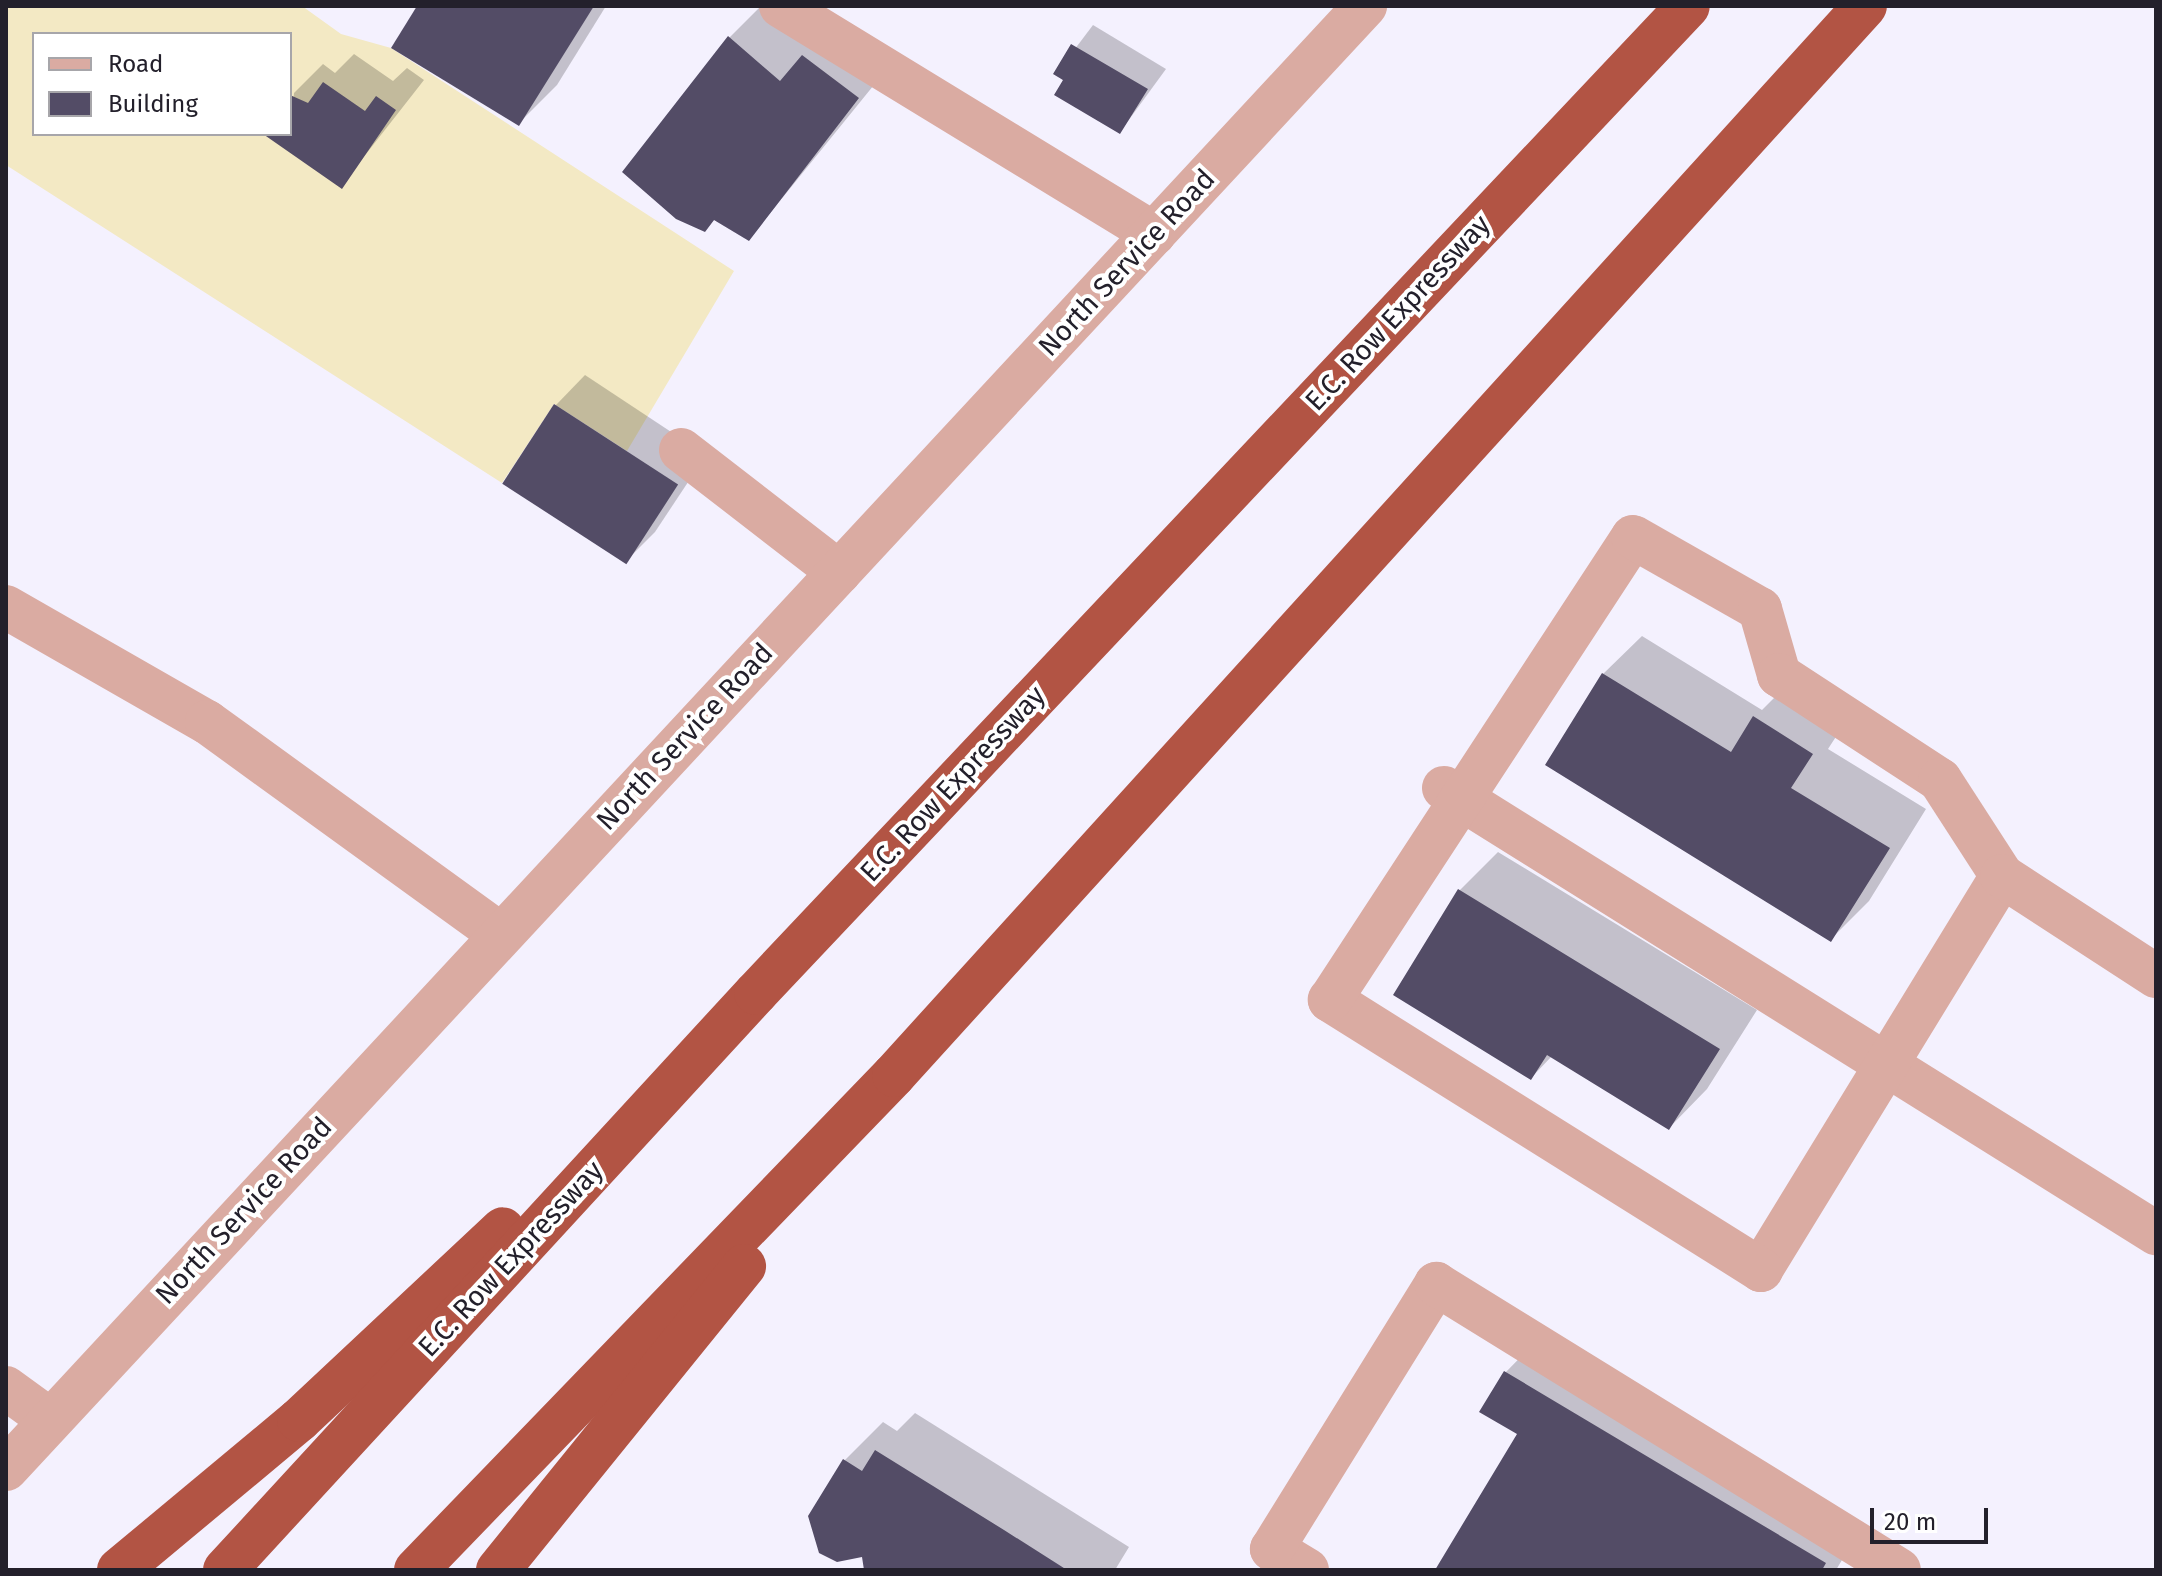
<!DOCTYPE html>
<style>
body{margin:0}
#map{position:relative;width:2162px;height:1576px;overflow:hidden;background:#f4f1fe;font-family:"Fira Sans",sans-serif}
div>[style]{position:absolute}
.sand>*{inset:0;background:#f3e9c4}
.shadow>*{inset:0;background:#0003}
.building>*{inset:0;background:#534c66;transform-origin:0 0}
.minor>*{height:44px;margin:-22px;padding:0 22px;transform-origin:22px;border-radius:22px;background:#daaba2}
.highway>*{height:44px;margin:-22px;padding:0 22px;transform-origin:22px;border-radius:22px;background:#b25444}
span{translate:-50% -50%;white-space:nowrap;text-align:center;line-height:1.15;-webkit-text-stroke:8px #fff;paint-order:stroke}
.street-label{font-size:28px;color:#23202b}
.frame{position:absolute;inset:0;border:8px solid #23202b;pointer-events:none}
.legend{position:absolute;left:32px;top:32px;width:260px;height:104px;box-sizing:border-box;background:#fff;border:2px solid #a7a6aa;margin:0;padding:10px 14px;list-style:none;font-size:24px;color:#23202b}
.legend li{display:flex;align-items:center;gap:16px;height:40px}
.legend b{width:40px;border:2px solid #a7a6aa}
.scale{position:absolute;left:1870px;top:1508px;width:118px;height:36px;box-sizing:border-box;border:4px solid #23202b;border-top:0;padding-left:10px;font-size:24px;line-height:28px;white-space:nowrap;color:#23202b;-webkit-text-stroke:6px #fff;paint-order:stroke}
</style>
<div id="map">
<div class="sand">
<div style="clip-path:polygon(evenodd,6px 6px,302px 6px,341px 34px,391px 48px,734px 271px,627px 451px,554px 404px,502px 483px,6px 165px,6px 6px,34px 34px,290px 34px,290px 134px,34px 134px,34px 34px)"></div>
</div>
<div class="shadow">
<div style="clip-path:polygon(420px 6px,606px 6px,557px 85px,518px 124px)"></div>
<div style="clip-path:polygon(761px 6px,895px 59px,749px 239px,715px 219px,705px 230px,729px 38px)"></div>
<div style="clip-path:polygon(1093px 25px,1166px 69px,1120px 132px,1056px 74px)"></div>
<div style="clip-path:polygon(354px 54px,393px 81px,407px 68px,424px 80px,341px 186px,266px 134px,290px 134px,294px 93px,323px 64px,335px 73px)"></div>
<div style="clip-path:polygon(585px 375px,706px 455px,655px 532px,625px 562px,505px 482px,556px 405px)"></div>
<div style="clip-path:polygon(1642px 636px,1762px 710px,1793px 679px,1850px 715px,1828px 749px,1926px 809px,1869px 901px,1831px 939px,1603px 674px)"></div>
<div style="clip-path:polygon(1498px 852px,1757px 1010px,1707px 1089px,1669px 1128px,1552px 1056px,1531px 1078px,1395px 995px,1460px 890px)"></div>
<div style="clip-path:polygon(1543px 1334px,1863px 1525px,1836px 1570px,1438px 1570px,1520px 1433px,1505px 1373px)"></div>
<div style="clip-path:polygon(915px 1413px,1129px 1547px,1115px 1570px,867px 1570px,845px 1460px,883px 1422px,897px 1431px)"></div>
</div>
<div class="building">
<div style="clip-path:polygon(417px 6px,594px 6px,519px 126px,391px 48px)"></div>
<div style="clip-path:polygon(728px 36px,780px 81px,802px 55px,859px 98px,749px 241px,714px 220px,705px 232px,676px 219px,622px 172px)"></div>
<div style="clip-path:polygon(1071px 44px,1148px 89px,1120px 134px,1054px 95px,1063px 80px,1053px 74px)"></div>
<div style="clip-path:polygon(323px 82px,365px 111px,376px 96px,396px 110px,342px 189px,263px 134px,290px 134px,290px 95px,308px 103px)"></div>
<div style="left:554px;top:404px;width:148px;height:95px;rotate:33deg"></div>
<div style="clip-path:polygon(1602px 673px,1731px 752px,1753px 716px,1813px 754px,1791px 788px,1890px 848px,1831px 942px,1545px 765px)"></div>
<div style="clip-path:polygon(1458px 889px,1720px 1049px,1669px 1130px,1547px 1055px,1531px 1080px,1393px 995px)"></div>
<div style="clip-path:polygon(1504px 1371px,1826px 1563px,1822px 1570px,1435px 1570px,1517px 1434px,1479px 1412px)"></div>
<div style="clip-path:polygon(875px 1450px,1004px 1530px,1067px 1570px,864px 1570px,862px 1557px,837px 1562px,819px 1553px,808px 1516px,843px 1459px,862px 1471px)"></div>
</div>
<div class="minor">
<div style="left:781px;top:6px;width:437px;rotate:31.4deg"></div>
<div style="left:681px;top:450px;width:200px;rotate:37.7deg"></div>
<div style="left:6px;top:607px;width:232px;rotate:29.8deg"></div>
<div style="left:207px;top:722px;width:363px;rotate:35.9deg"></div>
<div style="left:1444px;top:788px;width:840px;rotate:32.01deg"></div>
<div style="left:2002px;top:876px;width:462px;rotate:121.5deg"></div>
<div style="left:1761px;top:1270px;width:509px;rotate:-147.93deg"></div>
<div style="left:1330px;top:1000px;width:553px;rotate:-56.8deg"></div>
<div style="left:1633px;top:537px;width:146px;rotate:29.6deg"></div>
<div style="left:1760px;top:609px;width:69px;rotate:73.9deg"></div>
<div style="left:1779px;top:675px;width:192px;rotate:33.1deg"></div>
<div style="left:1940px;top:780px;width:114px;rotate:57.1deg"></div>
<div style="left:2002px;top:876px;width:184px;rotate:33deg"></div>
<div style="left:6px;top:1388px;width:54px;rotate:36deg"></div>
<div style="left:6px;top:1469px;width:1997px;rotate:-47.11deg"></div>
<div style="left:1307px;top:1570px;width:41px;rotate:-149deg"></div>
<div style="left:1272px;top:1549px;width:312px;rotate:-58.2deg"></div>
<div style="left:1436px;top:1284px;width:544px;rotate:31.7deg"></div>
</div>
<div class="highway">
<div style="left:119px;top:1570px;width:234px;rotate:-39.8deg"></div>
<div style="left:299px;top:1420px;width:279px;rotate:-43.1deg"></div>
<div style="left:225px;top:1570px;width:784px;rotate:-47.38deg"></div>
<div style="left:756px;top:993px;width:1357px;rotate:-46.64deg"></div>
<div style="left:416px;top:1570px;width:688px;rotate:-46deg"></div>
<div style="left:894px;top:1075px;width:1444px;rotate:-47.75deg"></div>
<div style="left:498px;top:1570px;width:391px;rotate:-51deg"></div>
</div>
<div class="street-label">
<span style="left:1127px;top:263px;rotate:-47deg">North Service Road</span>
<span style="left:1398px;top:313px;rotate:-47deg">E.C. Row Expressway</span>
<span style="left:685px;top:737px;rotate:-47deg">North Service Road</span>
<span style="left:953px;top:784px;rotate:-47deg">E.C. Row Expressway</span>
<span style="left:244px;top:1211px;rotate:-47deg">North Service Road</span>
<span style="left:511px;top:1259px;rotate:-47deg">E.C. Row Expressway</span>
</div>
<div class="frame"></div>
<ul class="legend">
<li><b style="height:10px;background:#daaba2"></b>Road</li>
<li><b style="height:22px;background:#534c66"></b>Building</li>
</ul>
<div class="scale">20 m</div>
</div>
